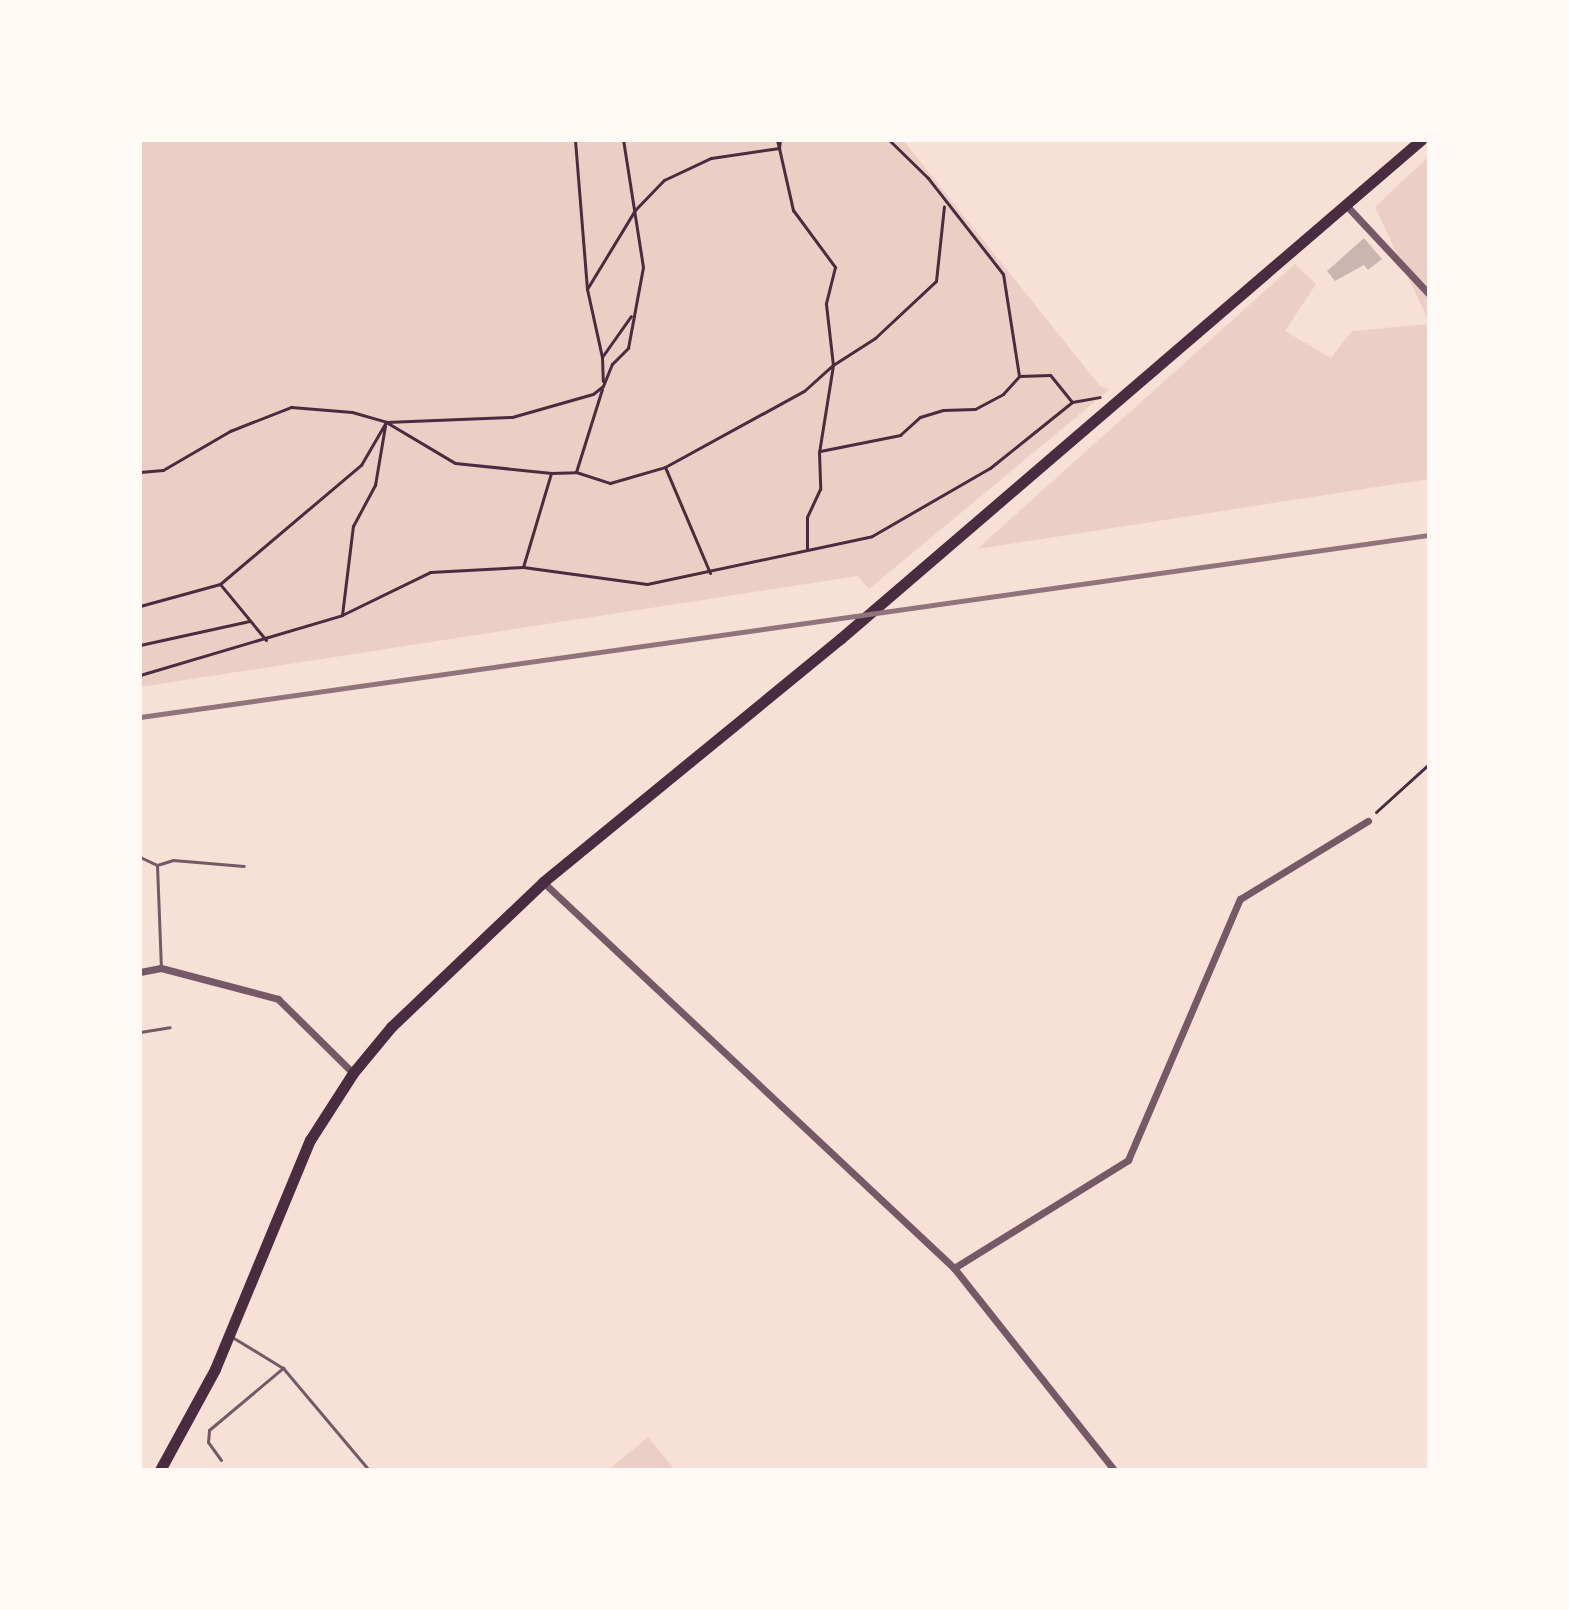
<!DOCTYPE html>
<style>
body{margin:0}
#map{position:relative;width:1569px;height:1610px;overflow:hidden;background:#f7e1d7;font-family:Mulish,sans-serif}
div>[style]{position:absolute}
.green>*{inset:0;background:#ebcfc5}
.building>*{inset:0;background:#ccb4b1}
.path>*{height:3px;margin:-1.5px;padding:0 1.5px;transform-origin:1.5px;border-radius:1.5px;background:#4a2c40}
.service>*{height:3px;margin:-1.5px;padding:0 1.5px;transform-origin:1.5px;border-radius:1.5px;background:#755966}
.minor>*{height:7px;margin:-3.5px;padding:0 3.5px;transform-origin:3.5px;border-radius:3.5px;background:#755966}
.primary>*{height:11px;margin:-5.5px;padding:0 5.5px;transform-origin:5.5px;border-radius:5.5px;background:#4a2c40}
.rail>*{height:5px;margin:-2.5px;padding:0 2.5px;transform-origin:2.5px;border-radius:2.5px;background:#8f747c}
span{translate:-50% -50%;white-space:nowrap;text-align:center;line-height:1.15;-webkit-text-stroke:7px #fffaf5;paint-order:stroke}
.frame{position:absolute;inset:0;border:142px solid #fffaf5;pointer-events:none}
</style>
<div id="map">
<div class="green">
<div style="clip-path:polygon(140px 140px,903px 140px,1100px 386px,1109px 390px,869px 589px,858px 576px,140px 687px)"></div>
<div style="clip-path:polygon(1429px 156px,1429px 322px,1375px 207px)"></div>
<div style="clip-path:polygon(1295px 264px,1316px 284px,1285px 331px,1331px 358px,1352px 331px,1429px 324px,1429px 479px,977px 549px)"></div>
<div style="clip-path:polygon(648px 1437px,675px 1470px,608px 1470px)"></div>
</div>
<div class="building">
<div style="clip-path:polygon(1364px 238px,1382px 259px,1368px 270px,1364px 265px,1335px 281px,1327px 271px)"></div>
</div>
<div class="path">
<div style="left:575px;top:140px;width:149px;rotate:85.4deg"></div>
<div style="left:587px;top:289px;width:92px;rotate:-58.7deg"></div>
<div style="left:635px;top:210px;width:42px;rotate:-46deg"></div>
<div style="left:664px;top:180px;width:52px;rotate:-25.1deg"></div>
<div style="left:711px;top:158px;width:69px;rotate:-8.4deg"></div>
<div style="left:779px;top:148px;width:64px;rotate:77.3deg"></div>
<div style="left:793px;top:210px;width:71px;rotate:53.6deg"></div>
<div style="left:835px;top:267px;width:38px;rotate:104deg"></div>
<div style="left:826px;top:304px;width:61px;rotate:83.5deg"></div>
<div style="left:833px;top:365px;width:88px;rotate:99.1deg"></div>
<div style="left:819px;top:452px;width:37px;rotate:88deg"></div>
<div style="left:820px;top:489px;width:31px;rotate:115deg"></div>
<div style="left:807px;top:517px;width:32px;rotate:90deg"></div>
<div style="left:777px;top:140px;width:8px;rotate:76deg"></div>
<div style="left:779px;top:148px;width:8px;rotate:-83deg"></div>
<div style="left:587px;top:289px;width:70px;rotate:77.6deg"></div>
<div style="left:602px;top:357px;width:50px;rotate:-54.7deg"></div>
<div style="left:602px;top:357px;width:24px;rotate:88deg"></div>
<div style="left:602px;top:389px;width:87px;rotate:107.4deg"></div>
<div style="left:576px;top:472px;width:36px;rotate:18deg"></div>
<div style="left:610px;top:483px;width:57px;rotate:-16.2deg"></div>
<div style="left:1072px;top:402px;width:28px;rotate:-10deg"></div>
<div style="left:820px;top:451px;width:82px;rotate:-11.3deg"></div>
<div style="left:900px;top:435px;width:27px;rotate:-42deg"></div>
<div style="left:920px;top:417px;width:24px;rotate:-17deg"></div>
<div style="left:943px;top:410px;width:32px;rotate:-2deg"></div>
<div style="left:975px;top:409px;width:32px;rotate:-28deg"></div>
<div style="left:1003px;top:394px;width:24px;rotate:-48deg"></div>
<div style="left:140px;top:472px;width:23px;rotate:-5deg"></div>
<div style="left:163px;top:470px;width:78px;rotate:-30.2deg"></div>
<div style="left:230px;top:431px;width:66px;rotate:-21.5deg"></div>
<div style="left:291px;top:407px;width:61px;rotate:4.7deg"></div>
<div style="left:352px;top:412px;width:35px;rotate:16deg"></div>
<div style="left:386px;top:422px;width:80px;rotate:30.7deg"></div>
<div style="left:455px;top:463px;width:97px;rotate:5.9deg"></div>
<div style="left:523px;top:567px;width:98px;rotate:-73.4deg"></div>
<div style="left:551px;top:473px;width:25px;rotate:-2deg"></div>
<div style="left:710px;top:573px;width:115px;rotate:-113deg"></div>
<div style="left:665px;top:467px;width:158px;rotate:-28.7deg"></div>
<div style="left:804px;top:391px;width:39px;rotate:-42deg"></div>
<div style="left:833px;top:365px;width:50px;rotate:-32.7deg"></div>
<div style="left:875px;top:338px;width:83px;rotate:-43.1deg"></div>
<div style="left:936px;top:281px;width:75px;rotate:-83.9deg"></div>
<div style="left:140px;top:606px;width:83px;rotate:-15.4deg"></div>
<div style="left:342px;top:615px;width:90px;rotate:-83deg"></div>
<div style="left:353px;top:526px;width:47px;rotate:-61.8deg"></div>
<div style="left:375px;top:485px;width:60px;rotate:-80.4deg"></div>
<div style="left:266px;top:640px;width:72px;rotate:-129.4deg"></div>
<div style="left:220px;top:584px;width:185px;rotate:-40.2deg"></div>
<div style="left:361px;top:465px;width:50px;rotate:-59.8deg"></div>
<div style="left:386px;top:422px;width:126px;rotate:-2.3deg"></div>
<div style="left:512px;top:417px;width:84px;rotate:-15.9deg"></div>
<div style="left:593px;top:394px;width:13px;rotate:-39deg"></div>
<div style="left:603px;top:386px;width:24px;rotate:-68deg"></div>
<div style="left:612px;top:364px;width:23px;rotate:-45deg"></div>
<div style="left:628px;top:348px;width:82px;rotate:-79.5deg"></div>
<div style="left:643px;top:267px;width:129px;rotate:-98.9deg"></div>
<div style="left:140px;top:645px;width:112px;rotate:-12.4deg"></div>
<div style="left:140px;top:675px;width:211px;rotate:-16.5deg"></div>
<div style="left:342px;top:615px;width:98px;rotate:-26deg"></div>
<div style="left:430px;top:572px;width:93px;rotate:-3.1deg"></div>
<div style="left:523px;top:567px;width:125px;rotate:7.8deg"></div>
<div style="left:647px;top:584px;width:230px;rotate:-12deg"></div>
<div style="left:872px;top:536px;width:136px;rotate:-30deg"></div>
<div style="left:990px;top:468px;width:105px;rotate:-38.8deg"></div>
<div style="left:1072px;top:402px;width:35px;rotate:-129deg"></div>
<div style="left:1050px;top:375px;width:31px;rotate:178deg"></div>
<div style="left:1019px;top:376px;width:103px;rotate:-98.9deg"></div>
<div style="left:1003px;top:274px;width:122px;rotate:-128deg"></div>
<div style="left:928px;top:178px;width:54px;rotate:-135.7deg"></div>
<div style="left:1376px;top:812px;width:72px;rotate:-42.2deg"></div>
</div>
<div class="service">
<div style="left:140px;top:857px;width:19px;rotate:25deg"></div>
<div style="left:157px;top:865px;width:103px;rotate:87.8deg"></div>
<div style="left:157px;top:865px;width:17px;rotate:-17deg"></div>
<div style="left:173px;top:860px;width:71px;rotate:4.8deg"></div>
<div style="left:140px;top:1032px;width:30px;rotate:-9deg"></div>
<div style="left:232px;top:1337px;width:60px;rotate:31.3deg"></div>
<div style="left:283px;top:1368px;width:133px;rotate:49.9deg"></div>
<div style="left:221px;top:1460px;width:22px;rotate:-126deg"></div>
<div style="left:208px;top:1442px;width:12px;rotate:-85deg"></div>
<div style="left:209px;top:1430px;width:97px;rotate:-40deg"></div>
</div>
<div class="minor">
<div style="left:1345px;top:204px;width:123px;rotate:47deg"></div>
<div style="left:543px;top:882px;width:564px;rotate:43.2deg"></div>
<div style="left:954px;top:1268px;width:258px;rotate:51.6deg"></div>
<div style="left:140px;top:972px;width:21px;rotate:-11deg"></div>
<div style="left:161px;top:968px;width:121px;rotate:14.8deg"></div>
<div style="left:278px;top:999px;width:105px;rotate:44.6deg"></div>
<div style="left:954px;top:1268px;width:205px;rotate:-31.8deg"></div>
<div style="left:1128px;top:1160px;width:284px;rotate:-66.8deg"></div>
<div style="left:1240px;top:899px;width:150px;rotate:-31.4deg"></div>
</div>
<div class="primary">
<div style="left:160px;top:1470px;width:115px;rotate:-61.4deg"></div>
<div style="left:215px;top:1369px;width:248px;rotate:-67.5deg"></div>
<div style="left:310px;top:1140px;width:80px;rotate:-57.3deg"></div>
<div style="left:353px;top:1073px;width:60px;rotate:-50.4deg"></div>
<div style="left:391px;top:1027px;width:210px;rotate:-43.6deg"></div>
<div style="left:543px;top:882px;width:384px;rotate:-39.3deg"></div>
<div style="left:840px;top:639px;width:766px;rotate:-40.66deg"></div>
</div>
<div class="rail">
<div style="left:140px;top:717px;width:1302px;rotate:-8.04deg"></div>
</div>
<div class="frame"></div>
</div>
